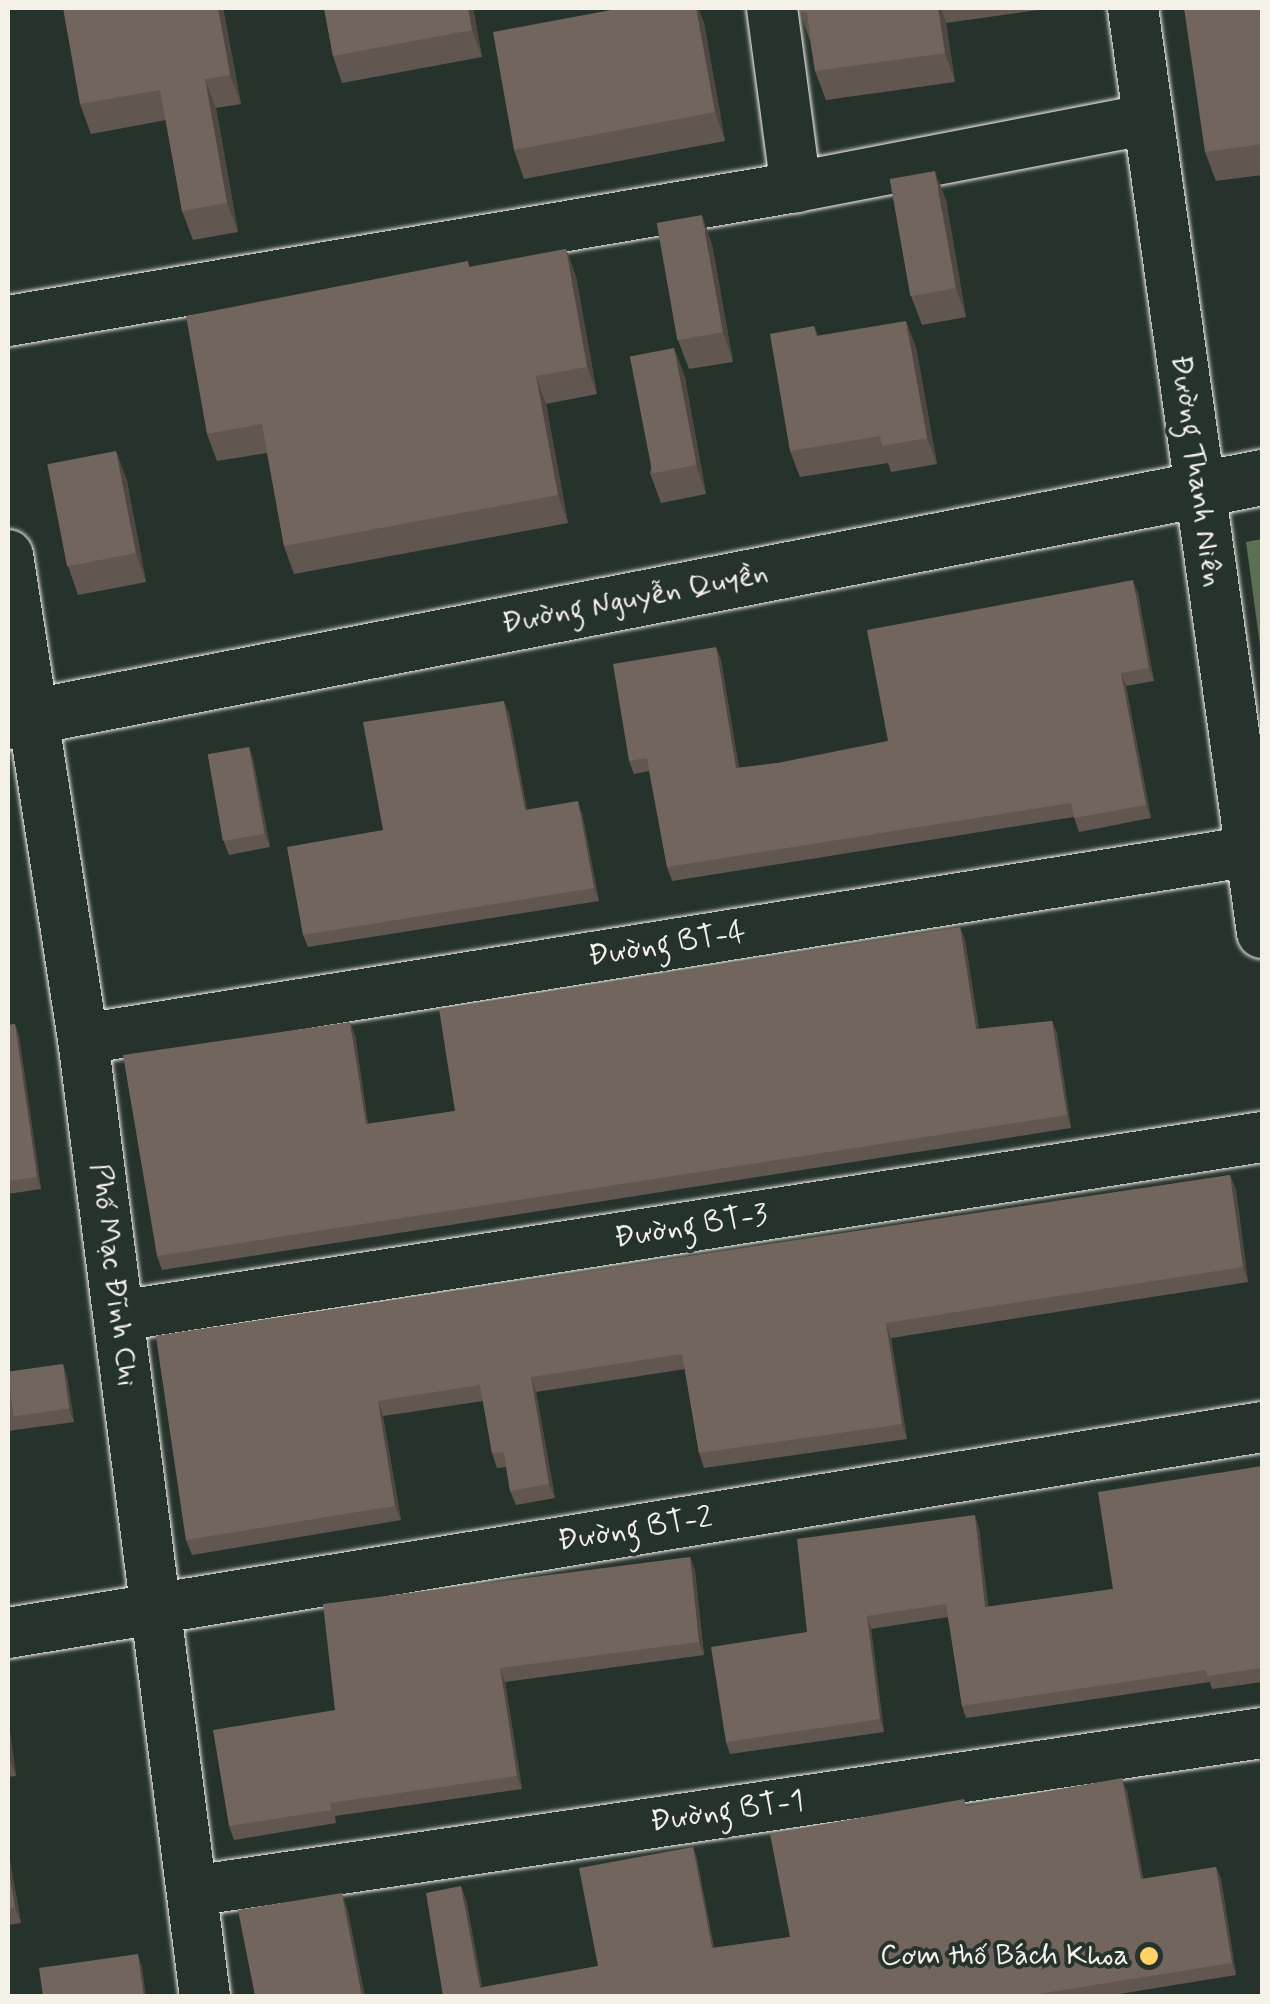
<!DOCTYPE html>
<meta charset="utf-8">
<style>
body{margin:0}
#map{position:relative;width:1270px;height:2004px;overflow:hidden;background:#26332d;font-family:Mynerve,sans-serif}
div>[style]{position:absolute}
.green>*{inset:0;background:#5d7052}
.roads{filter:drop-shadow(0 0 2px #f4f1e8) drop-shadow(0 0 2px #f4f1e8)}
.street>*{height:50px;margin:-25px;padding:0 25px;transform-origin:25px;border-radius:25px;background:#26332d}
.secondary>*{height:55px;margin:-27.5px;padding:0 27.5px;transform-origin:27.5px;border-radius:27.5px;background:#26332d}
.wall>*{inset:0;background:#615750}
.shaded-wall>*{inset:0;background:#4f4741}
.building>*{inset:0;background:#71655d;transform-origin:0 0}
.dots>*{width:28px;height:28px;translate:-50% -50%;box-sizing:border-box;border:5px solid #26332d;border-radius:50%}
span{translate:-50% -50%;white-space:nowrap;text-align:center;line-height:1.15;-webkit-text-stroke:8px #26332d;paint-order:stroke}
.street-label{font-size:30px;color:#f4f1e8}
.poi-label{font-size:30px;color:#f4f1e8}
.right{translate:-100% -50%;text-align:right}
.frame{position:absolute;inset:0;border:10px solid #f4f1e8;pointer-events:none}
</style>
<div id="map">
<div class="green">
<div style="clip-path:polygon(1262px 539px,1262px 660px,1246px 542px)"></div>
</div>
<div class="roads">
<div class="street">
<div style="left:772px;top:8px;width:181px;rotate:82.4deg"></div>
<div style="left:1133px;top:8px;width:934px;rotate:82.06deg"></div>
<div style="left:8px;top:321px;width:799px;rotate:-9.65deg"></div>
<div style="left:796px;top:187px;width:359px;rotate:-10.9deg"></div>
<div style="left:8px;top:555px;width:490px;rotate:81.2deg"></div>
<div style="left:83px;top:1039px;width:965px;rotate:82.74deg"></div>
<div style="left:83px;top:1039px;width:1183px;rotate:-9.14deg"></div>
<div style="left:119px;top:1316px;width:1157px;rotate:-8.9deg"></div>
<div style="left:8px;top:1633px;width:1271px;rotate:-9.33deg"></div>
<div style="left:192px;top:1891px;width:1082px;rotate:-8.4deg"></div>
</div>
<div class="secondary">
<div style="left:8px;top:721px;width:1278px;rotate:-11.01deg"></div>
</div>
</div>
<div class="wall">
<div style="clip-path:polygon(223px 8px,241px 104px,216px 108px,238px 232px,193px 240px,182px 211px,166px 120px,91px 134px,80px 104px)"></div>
<div style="clip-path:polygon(324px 8px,473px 8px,482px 57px,342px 83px,333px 56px)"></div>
<div style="clip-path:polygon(622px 8px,698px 8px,704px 23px,725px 141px,524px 179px,514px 150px)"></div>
<div style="clip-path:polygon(799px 8px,1052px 8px,946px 23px,955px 82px,826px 100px,815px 71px,810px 41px)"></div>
<div style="clip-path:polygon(1262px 8px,1262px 175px,1216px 181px,1205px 152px)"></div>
<div style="clip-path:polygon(946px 200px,966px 317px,922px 325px,911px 296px)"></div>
<div style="clip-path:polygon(712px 244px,733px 362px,689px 369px,678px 340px)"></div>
<div style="clip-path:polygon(566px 249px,576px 277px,597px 394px,546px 404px,568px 523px,294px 574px,284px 546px,267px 453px,217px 461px,207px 434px,470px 267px)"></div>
<div style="clip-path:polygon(814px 326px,818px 336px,916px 347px,937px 464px,891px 472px,888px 463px,800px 477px,790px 451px)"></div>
<div style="clip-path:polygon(674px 348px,685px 378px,706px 494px,661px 503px,650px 473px)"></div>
<div style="clip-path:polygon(116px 451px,127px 481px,146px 582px,78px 595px,68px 566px)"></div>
<div style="clip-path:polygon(1138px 593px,1154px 681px,1126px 686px,1151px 818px,1079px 832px,1074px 817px,672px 881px,667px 867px,649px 771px,634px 774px,629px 761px,716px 647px,721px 660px,739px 768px,778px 763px,888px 741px)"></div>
<div style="clip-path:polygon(509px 713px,527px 810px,582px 813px,599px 901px,308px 947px,303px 935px,383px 830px)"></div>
<div style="clip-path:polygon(249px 747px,253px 759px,270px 847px,229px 855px,224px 842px)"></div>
<div style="clip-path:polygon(960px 927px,965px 940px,979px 1029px,1052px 1021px,1057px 1034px,1071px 1128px,162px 1270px,157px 1256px,355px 1035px,368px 1124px,455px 1111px)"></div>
<div style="clip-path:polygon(15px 1024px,19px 1036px,41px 1189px,8px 1194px,8px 1025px)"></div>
<div style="clip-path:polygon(1230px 1175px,1236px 1190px,1248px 1282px,891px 1338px,907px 1439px,704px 1468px,699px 1453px,685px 1369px,536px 1392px,555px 1498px,516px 1505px,510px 1491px,506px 1467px,497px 1468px,492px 1453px,483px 1401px,383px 1416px,401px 1520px,192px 1555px,186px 1540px,156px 1336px)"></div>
<div style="clip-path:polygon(63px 1364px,67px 1377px,74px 1422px,8px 1431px,8px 1372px)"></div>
<div style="clip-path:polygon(1262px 1466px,1262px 1682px,1212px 1689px,1210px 1682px,966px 1718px,962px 1706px,948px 1617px,871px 1629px,884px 1732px,730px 1754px,726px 1742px,807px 1632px,979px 1528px,988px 1607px,1113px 1589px)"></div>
<div style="clip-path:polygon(690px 1557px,695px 1571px,704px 1655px,505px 1682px,522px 1789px,335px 1816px,336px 1823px,234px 1840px,229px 1826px,335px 1710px)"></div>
<div style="clip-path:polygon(8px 1718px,16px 1776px,8px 1777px)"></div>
<div style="clip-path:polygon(1127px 1791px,1143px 1879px,1216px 1867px,1221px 1879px,1236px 1975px,1107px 1996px,443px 1996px,466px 1899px,482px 1987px,598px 1966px,693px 1847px,697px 1859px,714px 1948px,790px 1937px,967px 1806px)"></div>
<div style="clip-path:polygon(8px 1849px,21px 1923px,8px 1925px)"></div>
</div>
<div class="shaded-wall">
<div style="clip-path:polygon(218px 8px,223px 8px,241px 104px,230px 75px)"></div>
<div style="clip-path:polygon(468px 8px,473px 8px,482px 57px,472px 30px)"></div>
<div style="clip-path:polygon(696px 8px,698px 8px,704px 23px,725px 141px,715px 112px)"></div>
<div style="clip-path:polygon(938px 8px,941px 8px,946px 23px,955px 82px,945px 53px)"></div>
<div style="clip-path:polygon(205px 79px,216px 108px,238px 232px,227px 203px)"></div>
<div style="clip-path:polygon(935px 171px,946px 200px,966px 317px,956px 288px)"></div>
<div style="clip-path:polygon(702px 215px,712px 244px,733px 362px,723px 332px)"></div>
<div style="clip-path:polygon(566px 249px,576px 277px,597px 394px,587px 367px)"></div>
<div style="clip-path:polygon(906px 321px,916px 347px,937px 464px,927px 438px)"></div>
<div style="clip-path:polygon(674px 348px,685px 378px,706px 494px,696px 465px)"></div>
<div style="clip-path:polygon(536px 376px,546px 404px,568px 523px,558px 495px)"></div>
<div style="clip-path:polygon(116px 451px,127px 481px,146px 582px,136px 553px)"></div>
<div style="clip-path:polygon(1133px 580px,1138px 593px,1154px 681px,1149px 668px)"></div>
<div style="clip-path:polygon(716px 647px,721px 660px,741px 781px,736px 768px)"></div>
<div style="clip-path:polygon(1121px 673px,1126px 686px,1151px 818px,1146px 805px)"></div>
<div style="clip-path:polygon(504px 701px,509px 713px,529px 822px,525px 810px)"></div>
<div style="clip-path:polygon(249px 747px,253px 759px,270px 847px,265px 834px)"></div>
<div style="clip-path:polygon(578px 801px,582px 813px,599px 901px,594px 888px)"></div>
<div style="clip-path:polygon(960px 927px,965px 940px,981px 1043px,976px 1029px)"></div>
<div style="clip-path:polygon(1052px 1021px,1057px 1034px,1071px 1128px,1067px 1115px)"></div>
<div style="clip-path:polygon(350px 1022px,355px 1035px,370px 1138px,366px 1124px)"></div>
<div style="clip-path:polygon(15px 1024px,19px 1036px,41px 1189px,37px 1177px)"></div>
<div style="clip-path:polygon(1230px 1175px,1236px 1190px,1248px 1282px,1243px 1267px)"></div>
<div style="clip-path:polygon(886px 1323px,891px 1338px,907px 1439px,902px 1424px)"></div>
<div style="clip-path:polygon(63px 1364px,67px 1377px,74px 1422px,69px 1409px)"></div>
<div style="clip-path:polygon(531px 1377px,536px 1392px,555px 1498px,549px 1484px)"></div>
<div style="clip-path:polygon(378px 1401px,383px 1416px,401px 1520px,395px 1506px)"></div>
<div style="clip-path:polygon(975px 1515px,979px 1528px,990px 1620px,985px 1607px)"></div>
<div style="clip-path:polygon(690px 1557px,695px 1571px,704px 1655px,699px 1642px)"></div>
<div style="clip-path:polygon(867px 1616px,871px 1629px,884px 1732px,880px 1719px)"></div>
<div style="clip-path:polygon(500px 1668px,505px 1682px,522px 1789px,517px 1776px)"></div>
<div style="clip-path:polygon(8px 1718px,16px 1776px,10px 1761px,8px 1743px)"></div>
<div style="clip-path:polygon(1122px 1778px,1127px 1791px,1146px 1892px,1141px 1879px)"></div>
<div style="clip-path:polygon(693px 1847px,697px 1859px,716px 1961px,712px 1948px)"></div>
<div style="clip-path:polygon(8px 1849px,21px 1923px,15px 1908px,8px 1865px)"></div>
<div style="clip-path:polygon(1216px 1867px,1221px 1879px,1236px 1975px,1232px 1963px)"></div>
<div style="clip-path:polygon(461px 1886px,466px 1899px,484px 1996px,480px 1988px)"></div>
<div style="clip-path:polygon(342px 1893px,348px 1911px,365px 1996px,362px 1996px)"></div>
<div style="clip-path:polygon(138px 1954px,142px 1967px,146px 1996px,144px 1996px)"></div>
</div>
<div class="building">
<div style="clip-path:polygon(63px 8px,218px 8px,230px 75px,205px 79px,227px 203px,182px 211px,160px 90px,80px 104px)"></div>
<div style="clip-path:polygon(324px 8px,468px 8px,472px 30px,333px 56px)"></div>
<div style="clip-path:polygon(622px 8px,696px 8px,715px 112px,514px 150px,493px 32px)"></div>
<div style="clip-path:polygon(799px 8px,938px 8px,945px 53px,815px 71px,807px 12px,800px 12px)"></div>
<div style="clip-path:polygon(1184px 8px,1262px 8px,1262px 144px,1205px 152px)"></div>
<div style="left:935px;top:171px;width:119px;height:46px;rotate:80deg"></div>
<div style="left:702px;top:215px;width:119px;height:46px;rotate:80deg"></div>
<div style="clip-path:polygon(566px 249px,587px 367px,536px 376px,558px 495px,284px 546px,262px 424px,207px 434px,186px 316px,468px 261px,469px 267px)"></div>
<div style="clip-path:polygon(906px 321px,927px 438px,882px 446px,880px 436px,790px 451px,770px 334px,814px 326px,816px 336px)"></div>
<div style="left:674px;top:348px;width:119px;height:45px;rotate:79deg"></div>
<div style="left:116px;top:451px;width:104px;height:70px;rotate:79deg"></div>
<div style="clip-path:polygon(1133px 580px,1149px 668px,1121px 673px,1146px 805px,1074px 818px,1071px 803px,667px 867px,647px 758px,629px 761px,613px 664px,716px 647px,736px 768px,778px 763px,888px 741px,867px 630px)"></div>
<div style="clip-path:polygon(504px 701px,525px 810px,578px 801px,594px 888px,303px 935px,287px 847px,383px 830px,363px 722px)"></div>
<div style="left:249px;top:747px;width:88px;height:42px;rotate:80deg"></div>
<div style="clip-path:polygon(960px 927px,976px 1029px,1052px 1021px,1067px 1115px,157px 1256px,123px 1055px,350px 1022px,366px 1124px,455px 1111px,439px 1009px)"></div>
<div style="clip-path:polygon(15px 1024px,37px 1177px,8px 1181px,8px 1025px)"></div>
<div style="clip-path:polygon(1230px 1175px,1243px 1267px,886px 1323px,902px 1424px,699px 1453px,682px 1354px,531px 1377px,549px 1484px,510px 1491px,504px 1452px,492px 1453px,480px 1385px,378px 1401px,395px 1506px,186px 1540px,156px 1336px)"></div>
<div style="left:63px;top:1364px;width:45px;height:56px;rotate:82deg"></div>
<div style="clip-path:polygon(1262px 1466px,1262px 1668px,1207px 1676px,1206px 1670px,962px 1706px,946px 1604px,867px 1616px,880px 1719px,726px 1742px,711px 1647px,807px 1632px,797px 1539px,975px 1515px,985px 1607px,1113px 1589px,1098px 1492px)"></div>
<div style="clip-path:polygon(690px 1557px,699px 1642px,500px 1668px,517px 1776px,330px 1803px,331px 1810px,229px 1826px,213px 1730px,335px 1710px,323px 1604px)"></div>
<div style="clip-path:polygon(1122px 1778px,1141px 1879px,1216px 1867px,1232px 1963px,1026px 1996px,443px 1996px,426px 1893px,461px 1886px,480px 1988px,598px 1966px,579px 1868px,693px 1847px,712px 1948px,790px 1937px,770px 1834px,964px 1799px,966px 1806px)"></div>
<div style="clip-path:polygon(8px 1865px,15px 1908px,8px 1909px)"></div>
<div style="clip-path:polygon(342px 1893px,362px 1996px,255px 1996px,238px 1910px)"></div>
<div style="clip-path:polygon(138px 1954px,144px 1996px,43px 1996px,39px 1968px)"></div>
</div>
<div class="dots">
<div style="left:1149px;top:1956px;background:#ffd166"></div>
</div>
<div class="street-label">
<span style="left:1196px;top:471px;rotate:82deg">Đường Thanh Niên</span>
<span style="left:635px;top:599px;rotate:-11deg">Đường Nguyễn Quyền</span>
<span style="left:667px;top:945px;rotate:-9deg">Đường BT-4</span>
<span style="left:691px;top:1227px;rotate:-9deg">Đường BT-3</span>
<span style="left:113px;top:1275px;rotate:83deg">Phố Mạc Đĩnh Chi</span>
<span style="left:635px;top:1530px;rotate:-9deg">Đường BT-2</span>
<span style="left:727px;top:1812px;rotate:-8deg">Đường BT-1</span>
</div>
<div class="poi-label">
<span class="right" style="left:1129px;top:1956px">Cơm thố Bách Khoa</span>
</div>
<div class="frame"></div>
</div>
